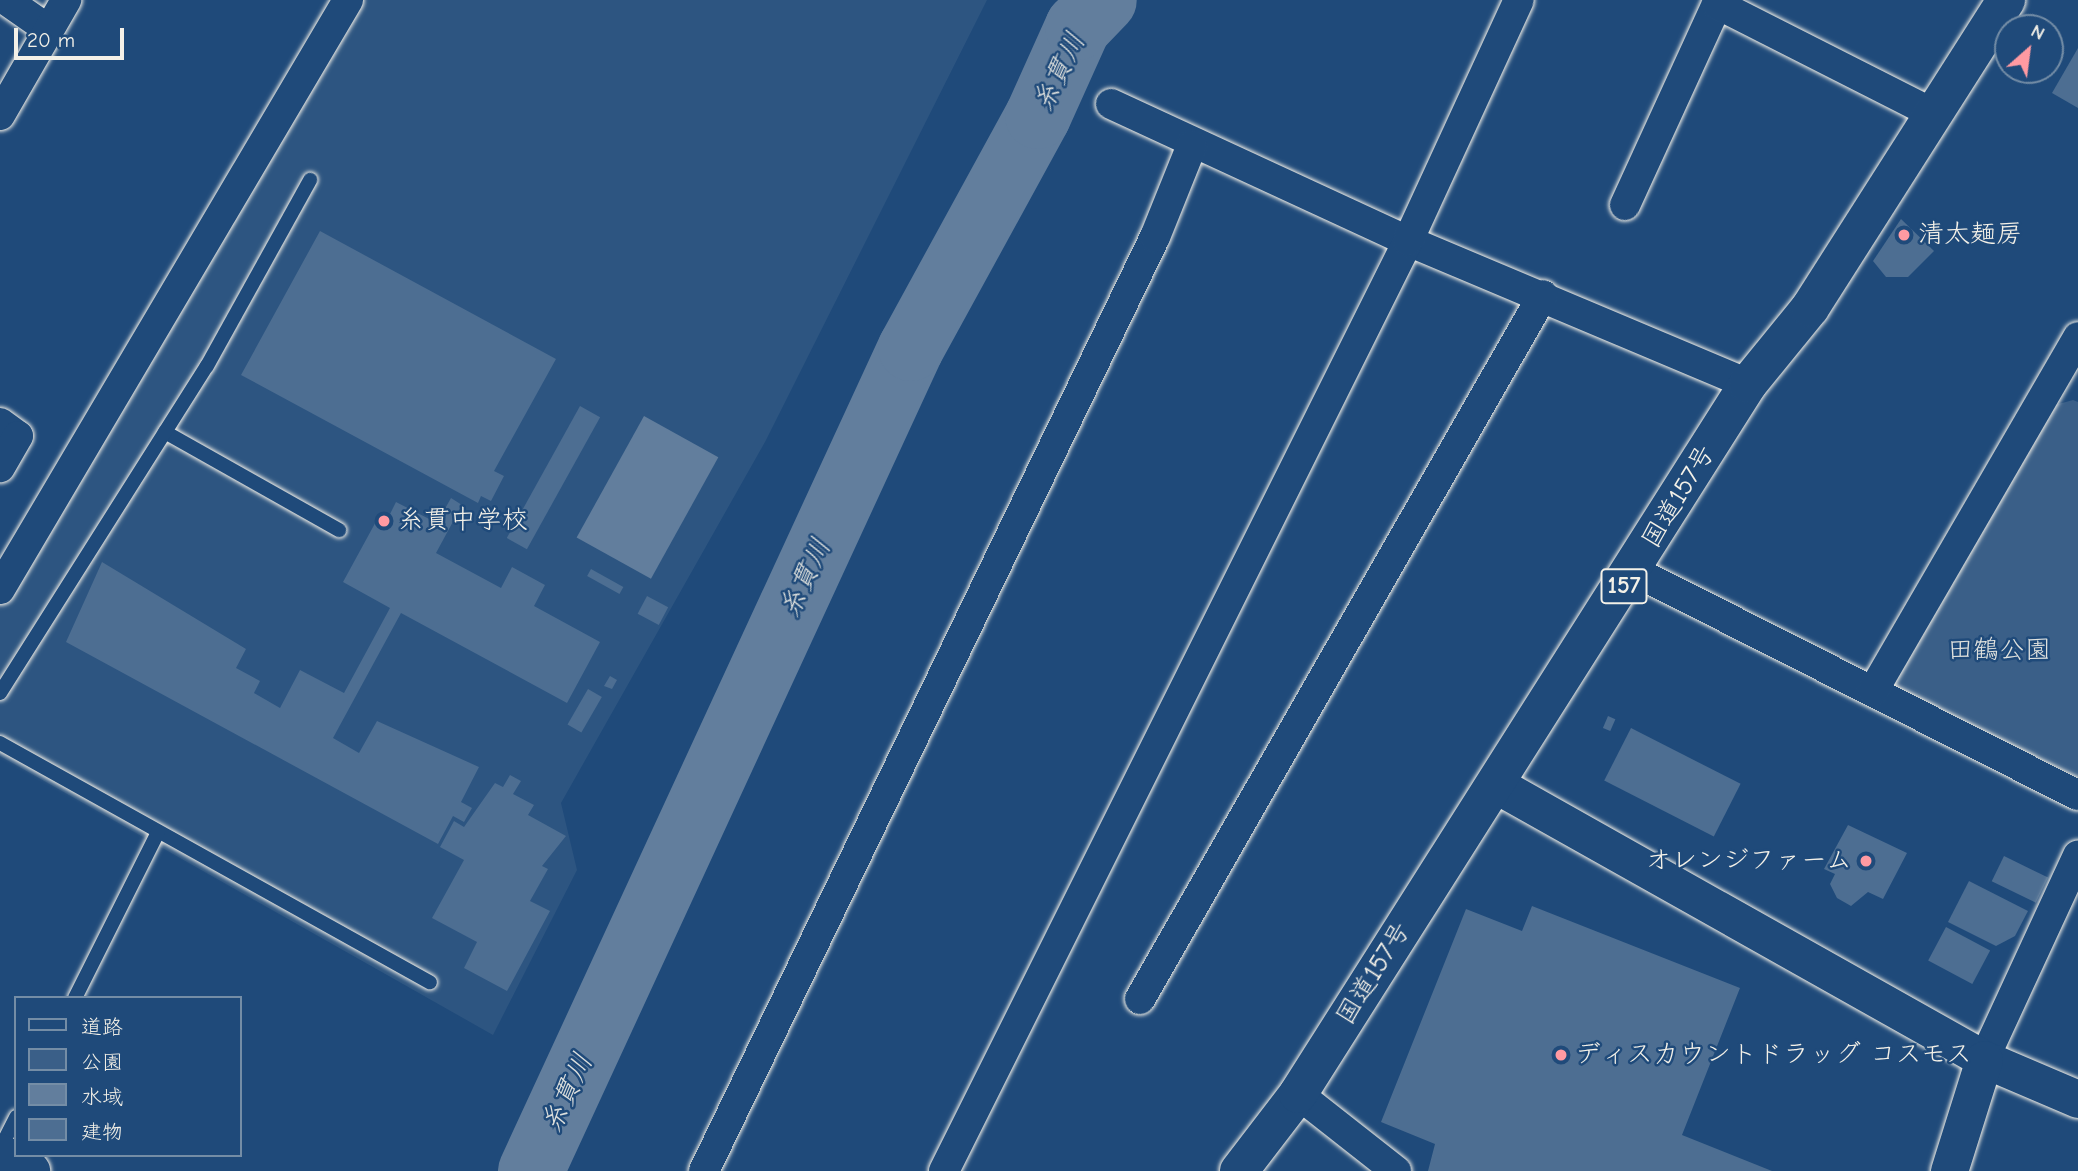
<!DOCTYPE html>
<meta charset="utf-8">
<style>
body{margin:0}
#map{position:relative;width:2078px;height:1171px;overflow:hidden;background:#1f4a7a;font-family:"Comic Neue","Klee One",sans-serif}
div>[style]{position:absolute}
.built>*{inset:0;background:#2d5581}
.green>*{inset:0;background:#3a5f88}
.water>*{inset:0;background:#627e9d;transform-origin:0 0}
.river>*{height:66px;margin:-33px;padding:0 33px;transform-origin:33px;border-radius:33px;background:#627e9d}
.building>*{inset:0;background:#4d6e92;transform-origin:0 0}
.roads{filter:drop-shadow(0 0 2px #f4f1e8) drop-shadow(0 0 2px #f4f1e8)}
.service>*{height:14px;margin:-7px;padding:0 7px;transform-origin:7px;border-radius:7px;background:#1f4a7a}
.minor>*{height:30px;margin:-15px;padding:0 15px;transform-origin:15px;border-radius:15px;background:#1f4a7a}
.tertiary>*{height:37px;margin:-18.5px;padding:0 18.5px;transform-origin:18.5px;border-radius:18.5px;background:#1f4a7a}
.trunk>*{height:38px;margin:-19px;padding:0 19px;transform-origin:19px;border-radius:19px;background:#1f4a7a}
.dots>*{width:19px;height:19px;translate:-50% -50%;box-sizing:border-box;border:4px solid #1f4a7a;border-radius:50%}
span{translate:-50% -50%;white-space:nowrap;text-align:center;line-height:1.15;-webkit-text-stroke:5px #1f4a7a;paint-order:stroke}
.shield-label span{padding:2px 5px;background:#1f4a7a;border:2px solid;border-radius:5px;-webkit-text-stroke-width:0}
.shield-label{font-size:24px;color:#f4f1e8;font-weight:700}
.poi-label{font-size:26px;color:#f4f1e8}
.left{translate:0 -50%;text-align:left}
.right{translate:-100% -50%;text-align:right}
.street-label{font-size:26px;color:#f4f1e8}
.park-label{font-size:26px;color:#e1e2de}
.water-label{font-size:28px;color:#dee0dd;font-style:italic}
.legend{position:absolute;left:14px;top:996px;width:228px;height:161px;box-sizing:border-box;background:#1f4a7a;border:2px solid #748da6;margin:0;padding:9px 12px;list-style:none;font-size:21px;color:#f4f1e8}
.legend li{display:flex;align-items:center;gap:14px;height:35px}
.legend b{width:35px;border:2px solid #748da6}
.north{position:absolute;left:1994px;top:14px;width:70px;height:70px;box-sizing:border-box;background:#1f4a7a;border:2px solid #748da6;border-radius:50%;rotate:28deg;font-size:19px;font-weight:700;line-height:28px;text-align:center;color:#f4f1e8}
.north::after{content:'';display:block;margin:auto;width:24px;height:32px;background:#ff9aa2;clip-path:polygon(50% 0,100% 100%,50% 72%,0 100%)}
.scale{position:absolute;left:14px;top:28px;width:110px;height:32px;box-sizing:border-box;border:4px solid #f4f1e8;border-top:0;padding-left:9px;font-size:21px;line-height:24px;white-space:nowrap;color:#f4f1e8;-webkit-text-stroke:5px #1f4a7a;paint-order:stroke}
</style>
<div id="map">
<div class="built">
<div style="clip-path:polygon(358px 0,987px 0,765px 442px,561px 803px,577px 870px,493px 1035px,0 756px,0 600px)"></div>
</div>
<div class="green">
<div style="clip-path:polygon(2073px 400px,2078px 402px,2078px 777px,1894px 688px,1890px 675px,2055px 405px)"></div>
</div>
<div class="water">
<div style="left:644px;top:416px;width:85px;height:139px;rotate:29deg"></div>
</div>
<div class="river">
<div style="left:531px;top:1171px;width:906px;rotate:-65.22deg"></div>
<div style="left:911px;top:348px;width:264px;rotate:-61.3deg"></div>
<div style="left:1038px;top:116px;width:98px;rotate:-65.8deg"></div>
<div style="left:1078px;top:27px;width:37px;rotate:-46deg"></div>
</div>
<div class="building">
<div style="clip-path:polygon(2078px 48px,2078px 108px,2052px 93px)"></div>
<div style="clip-path:polygon(1901px 219px,1934px 251px,1908px 277px,1886px 277px,1873px 261px)"></div>
<div style="clip-path:polygon(320px 231px,556px 359px,494px 471px,504px 476px,491px 501px,481px 496px,478px 503px,241px 375px)"></div>
<div style="left:580px;top:406px;width:23px;height:151px;rotate:29deg"></div>
<div style="clip-path:polygon(451px 498px,462px 505px,436px 553px,501px 588px,512px 567px,545px 585px,534px 606px,600px 642px,567px 703px,401px 613px,333px 738px,359px 753px,377px 721px,479px 767px,461px 802px,472px 808px,464px 822px,453px 816px,438px 844px,66px 642px,102px 562px,246px 649px,236px 668px,260px 681px,254px 693px,280px 708px,300px 670px,344px 693px,390px 608px,343px 582px,379px 516px,387px 520px,396px 502px,437px 523px)"></div>
<div style="left:591px;top:569px;width:37px;height:8px;rotate:29deg"></div>
<div style="left:647px;top:596px;width:24px;height:20px;rotate:28deg"></div>
<div style="clip-path:polygon(610px 676px,617px 680px,612px 689px,604px 686px)"></div>
<div style="left:588px;top:689px;width:16px;height:41px;rotate:30deg"></div>
<div style="left:1608px;top:716px;width:8px;height:13px;rotate:23deg"></div>
<div style="left:1631px;top:728px;width:123px;height:59px;rotate:27deg"></div>
<div style="clip-path:polygon(510px 775px,521px 781px,513px 794px,534px 805px,528px 815px,566px 836px,542px 866px,548px 869px,530px 901px,550px 911px,507px 991px,464px 968px,477px 942px,432px 918px,464px 860px,440px 847px,454px 821px,464px 827px,495px 783px,503px 787px)"></div>
<div style="clip-path:polygon(1848px 825px,1907px 853px,1883px 899px,1868px 892px,1851px 906px,1837px 898px,1830px 884px,1835px 874px,1824px 869px)"></div>
<div style="left:2004px;top:856px;width:49px;height:28px;rotate:26deg"></div>
<div style="clip-path:polygon(1969px 881px,2028px 911px,2015px 936px,1996px 946px,1948px 922px)"></div>
<div style="clip-path:polygon(1532px 906px,1740px 988px,1682px 1135px,1772px 1171px,1428px 1171px,1435px 1144px,1381px 1122px,1466px 909px,1522px 931px)"></div>
<div style="left:1946px;top:927px;width:50px;height:38px;rotate:28deg"></div>
</div>
<div class="roads">
<div class="service">
<div style="left:165px;top:432px;width:200px;rotate:29.4deg"></div>
<div style="left:0;top:693px;width:387px;rotate:-57.7deg"></div>
<div style="left:207px;top:366px;width:213px;rotate:-61deg"></div>
<div style="left:0;top:743px;width:492px;rotate:29.1deg"></div>
<div style="left:75px;top:998px;width:186px;rotate:-63.4deg"></div>
<div style="left:0;top:1149px;width:36px;rotate:-63deg"></div>
</div>
<div class="minor">
<div style="left:6px;top:0;width:52px;rotate:34.9deg"></div>
<div style="left:1111px;top:104px;width:327px;rotate:24.8deg"></div>
<div style="left:1408px;top:241px;width:369px;rotate:22.8deg"></div>
<div style="left:0;top:115px;width:133px;rotate:-60.1deg"></div>
<div style="left:1625px;top:205px;width:221px;rotate:-65.4deg"></div>
<div style="left:1717px;top:4px;width:243px;rotate:26.9deg"></div>
<div style="left:0;top:423px;width:22px;rotate:36deg"></div>
<div style="left:18px;top:436px;width:36px;rotate:120deg"></div>
<div style="left:1634px;top:571px;width:497px;rotate:26.8deg"></div>
<div style="left:0;top:589px;width:684px;rotate:-59.42deg"></div>
<div style="left:1873px;top:691px;width:409px;rotate:-59.9deg"></div>
<div style="left:1140px;top:999px;width:811px;rotate:-60.21deg"></div>
<div style="left:1984px;top:1059px;width:224px;rotate:-65.2deg"></div>
<div style="left:1298px;top:1094px;width:125px;rotate:38.2deg"></div>
<div style="left:704px;top:1171px;width:1037px;rotate:-64.23deg"></div>
<div style="left:1155px;top:237px;width:99px;rotate:-68.1deg"></div>
<div style="left:944px;top:1171px;width:1039px;rotate:-63.48deg"></div>
<div style="left:1408px;top:241px;width:265px;rotate:-65.3deg"></div>
</div>
<div class="tertiary">
<div style="left:1495px;top:784px;width:561px;rotate:29.35deg"></div>
<div style="left:1984px;top:1059px;width:102px;rotate:23.1deg"></div>
<div style="left:1949px;top:1171px;width:117px;rotate:-72.6deg"></div>
</div>
<div class="trunk">
<div style="left:0;top:1153px;width:36px;rotate:30deg"></div>
<div style="left:1239px;top:1171px;width:97px;rotate:-52.5deg"></div>
<div style="left:1298px;top:1094px;width:841px;rotate:-57.63deg"></div>
<div style="left:1748px;top:384px;width:98px;rotate:-50.8deg"></div>
<div style="left:1810px;top:308px;width:365px;rotate:-57.5deg"></div>
</div>
</div>
<div class="dots">
<div style="left:1904px;top:235px;background:#ff9aa2"></div>
<div style="left:384px;top:521px;background:#ff9aa2"></div>
<div style="left:1866px;top:861px;background:#ff9aa2"></div>
<div style="left:1561px;top:1055px;background:#ff9aa2"></div>
</div>
<div class="shield-label">
<span style="left:1624px;top:586px">157</span>
</div>
<div class="poi-label">
<span class="left" style="left:1918px;top:235px">清太麺房</span>
<span class="left" style="left:398px;top:521px">糸貫中学校</span>
<span class="right" style="left:1852px;top:861px">オレンジファーム</span>
<span class="left" style="left:1575px;top:1055px">ディスカウントドラッグ コスモス</span>
</div>
<div class="street-label">
<span style="left:1679px;top:497px;rotate:-59deg">国道157号</span>
<span style="left:1374px;top:974px;rotate:-58deg">国道157号</span>
</div>
<div class="park-label">
<span style="left:1999px;top:651px">田鶴公園</span>
</div>
<div class="water-label">
<span style="left:1059px;top:72px;rotate:-64deg">糸貫川</span>
<span style="left:805px;top:578px;rotate:-65deg">糸貫川</span>
<span style="left:567px;top:1093px;rotate:-65deg">糸貫川</span>
</div>
<ul class="legend">
<li><b style="height:9px;background:#1f4a7a"></b>道路</li>
<li><b style="height:19px;background:#3a5f88"></b>公園</li>
<li><b style="height:19px;background:#627e9d"></b>水域</li>
<li><b style="height:19px;background:#4d6e92"></b>建物</li>
</ul>
<div class="north">N</div>
<div class="scale">20 m</div>
</div>
